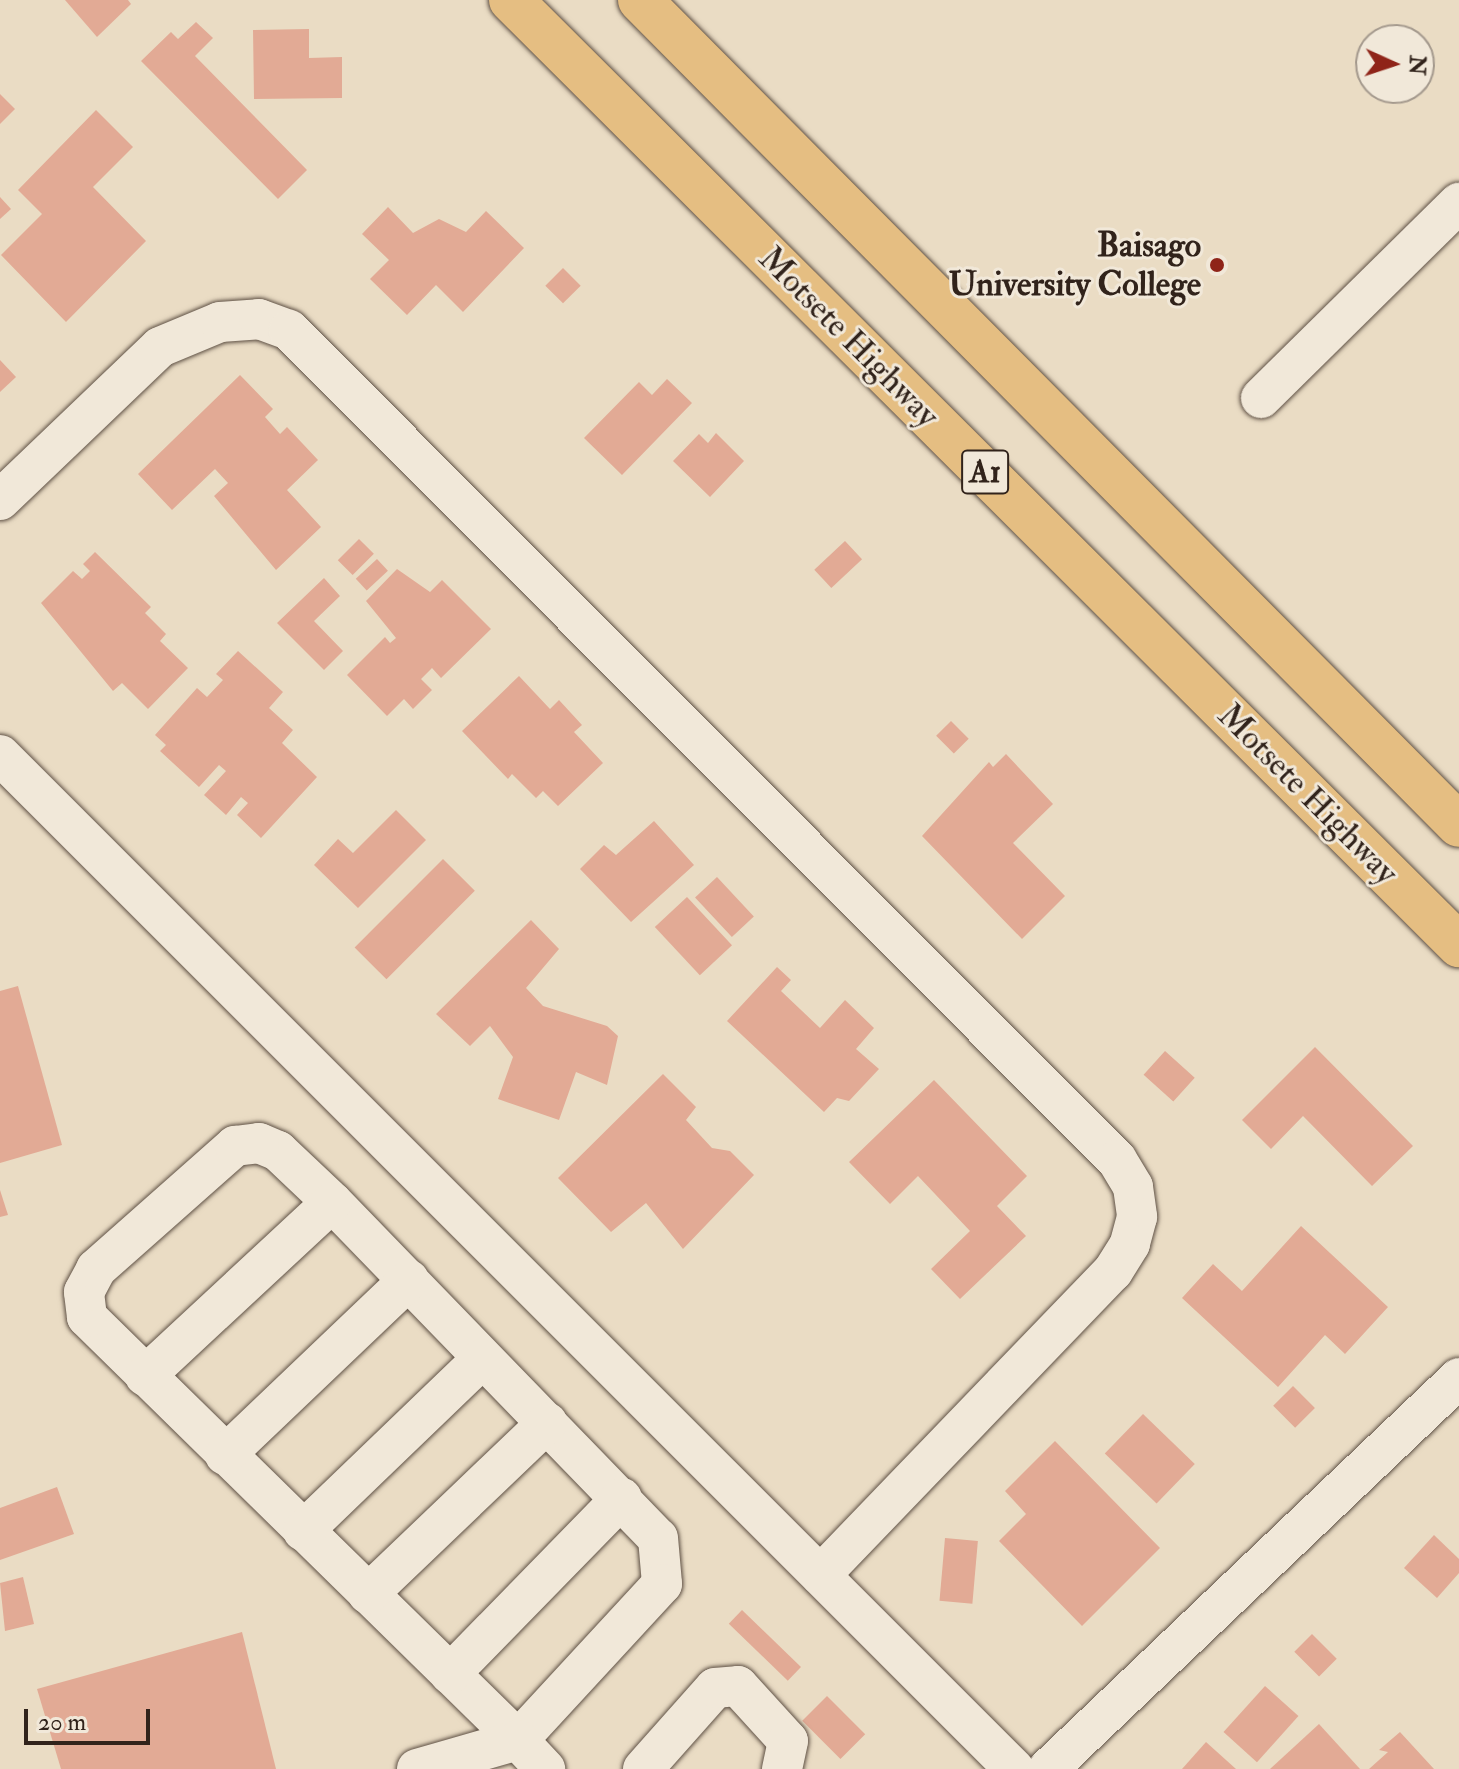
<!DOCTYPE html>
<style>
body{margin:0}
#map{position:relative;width:1459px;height:1769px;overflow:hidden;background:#eadcc4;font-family:"IM FELL Double Pica",serif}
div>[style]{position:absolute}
.building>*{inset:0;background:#e2aa95;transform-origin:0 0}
.roads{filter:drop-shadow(0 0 2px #5f5145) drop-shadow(0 0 2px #5f5145)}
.minor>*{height:40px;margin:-20px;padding:0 20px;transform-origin:20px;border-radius:20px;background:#f1e8d9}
.highway>*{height:44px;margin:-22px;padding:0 22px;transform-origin:22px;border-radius:22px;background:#e5be82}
.dots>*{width:22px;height:22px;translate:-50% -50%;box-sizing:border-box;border:4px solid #f1e8d9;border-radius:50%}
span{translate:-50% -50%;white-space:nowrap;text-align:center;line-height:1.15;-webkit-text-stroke:6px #f1e8d9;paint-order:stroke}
.shield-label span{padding:2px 6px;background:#f1e8d9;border:2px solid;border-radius:6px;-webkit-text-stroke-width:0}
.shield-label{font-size:32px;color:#31231b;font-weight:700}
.poi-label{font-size:34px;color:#31231b;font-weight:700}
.right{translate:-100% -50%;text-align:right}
.street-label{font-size:34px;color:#31231b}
.north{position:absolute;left:1355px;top:24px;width:80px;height:80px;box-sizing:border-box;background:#f1e8d9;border:2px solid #a4998d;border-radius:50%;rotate:93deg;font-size:22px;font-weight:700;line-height:32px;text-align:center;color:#31231b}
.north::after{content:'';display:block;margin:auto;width:28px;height:36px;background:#8f2418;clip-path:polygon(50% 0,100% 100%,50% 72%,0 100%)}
.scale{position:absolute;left:24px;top:1709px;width:126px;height:36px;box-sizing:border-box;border:4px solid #31231b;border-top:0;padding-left:10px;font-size:24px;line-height:28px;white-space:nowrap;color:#31231b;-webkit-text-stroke:6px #f1e8d9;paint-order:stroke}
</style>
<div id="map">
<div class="building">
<div style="clip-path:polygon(65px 0,128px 0,131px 4px,97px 37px)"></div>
<div style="clip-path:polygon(196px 22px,213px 38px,195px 56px,307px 170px,278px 199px,141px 61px,171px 32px,178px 39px)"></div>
<div style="clip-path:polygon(309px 29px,309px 58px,342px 57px,342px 98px,254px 99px,253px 30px)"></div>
<div style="clip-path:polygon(0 94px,15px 109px,0 124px)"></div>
<div style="clip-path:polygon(96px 110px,133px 147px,93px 187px,146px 241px,66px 322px,1px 255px,42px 214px,18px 190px)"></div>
<div style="clip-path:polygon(0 197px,11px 209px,0 219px)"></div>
<div style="clip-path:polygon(388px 207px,413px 233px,439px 219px,466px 232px,486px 211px,524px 248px,463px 312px,436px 285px,407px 315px,370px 279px,389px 260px,362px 234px)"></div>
<div style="left:563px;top:268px;width:25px;height:25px;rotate:45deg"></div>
<div style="clip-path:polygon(0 360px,16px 377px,0 392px)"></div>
<div style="clip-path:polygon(240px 375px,273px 409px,265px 417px,280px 434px,287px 427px,318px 460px,287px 490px,321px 527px,276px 570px,214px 496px,228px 483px,215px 469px,172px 510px,138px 474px)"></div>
<div style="clip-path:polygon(667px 379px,692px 403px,622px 475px,584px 438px,639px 382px,652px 395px)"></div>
<div style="clip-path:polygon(716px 433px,744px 461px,710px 497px,673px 461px,699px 434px,708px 443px)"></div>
<div style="left:359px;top:539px;width:21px;height:30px;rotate:45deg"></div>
<div style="left:845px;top:541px;width:25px;height:42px;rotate:47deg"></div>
<div style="clip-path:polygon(95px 552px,151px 607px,145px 613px,166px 634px,160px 641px,188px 668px,148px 709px,122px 683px,113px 691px,41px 603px,73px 571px,82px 579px,90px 571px,83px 564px)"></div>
<div style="left:377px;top:559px;width:16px;height:29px;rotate:47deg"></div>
<div style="clip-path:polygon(397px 569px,430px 592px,442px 580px,491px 629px,441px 678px,432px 668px,421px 679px,432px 690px,413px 709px,404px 699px,387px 716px,347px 675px,385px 637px,390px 643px,396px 638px,366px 601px)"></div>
<div style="clip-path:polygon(324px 578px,340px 596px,314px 621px,343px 651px,324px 670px,277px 623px)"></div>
<div style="clip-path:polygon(238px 651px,283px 692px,269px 708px,293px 730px,282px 743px,317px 777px,261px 838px,237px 815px,248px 803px,241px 797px,226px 815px,204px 795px,226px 771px,219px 765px,199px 787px,160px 751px,166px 745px,155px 735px,197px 688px,207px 697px,223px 680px,216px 674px)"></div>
<div style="clip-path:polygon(519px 676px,550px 709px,559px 700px,582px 725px,574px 732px,603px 763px,558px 806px,543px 791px,536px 798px,512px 774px,508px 779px,462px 731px)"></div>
<div style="left:951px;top:721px;width:25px;height:21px;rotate:45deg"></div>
<div style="clip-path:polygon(1006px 754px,1053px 804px,1013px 843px,1065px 896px,1022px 939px,922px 836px,989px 762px,993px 767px)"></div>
<div style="clip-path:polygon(396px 810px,426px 840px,358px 908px,314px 865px,338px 839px,353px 853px)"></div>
<div style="clip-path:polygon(654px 821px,694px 865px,631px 922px,580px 869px,604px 845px,616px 855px)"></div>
<div style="left:443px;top:859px;width:45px;height:125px;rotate:45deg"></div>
<div style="left:717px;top:877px;width:54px;height:30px;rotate:47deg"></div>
<div style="left:687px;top:897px;width:66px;height:44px;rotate:47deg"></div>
<div style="clip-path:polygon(531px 920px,559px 949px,526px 988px,543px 1006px,607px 1026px,618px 1036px,607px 1085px,576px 1072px,559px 1120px,498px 1099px,513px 1057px,490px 1026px,470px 1046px,436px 1014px)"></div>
<div style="clip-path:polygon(777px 967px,791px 980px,781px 991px,820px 1028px,845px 1000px,874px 1028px,856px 1049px,879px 1069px,849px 1101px,837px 1098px,824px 1112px,727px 1021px)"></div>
<div style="clip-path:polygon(18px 986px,62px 1145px,0 1163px,0 991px)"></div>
<div style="clip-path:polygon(1315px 1047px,1413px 1146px,1372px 1186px,1303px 1116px,1271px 1149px,1242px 1120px)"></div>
<div style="left:1165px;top:1051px;width:40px;height:32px;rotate:42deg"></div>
<div style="clip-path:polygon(663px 1074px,696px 1107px,686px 1120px,712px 1148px,730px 1151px,754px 1175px,683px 1249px,646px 1203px,611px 1232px,558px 1178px)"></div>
<div style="clip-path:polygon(934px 1080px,1027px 1176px,997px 1206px,1026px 1236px,960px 1299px,931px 1269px,970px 1231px,918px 1176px,890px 1204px,849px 1162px)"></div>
<div style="clip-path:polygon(0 1190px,8px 1215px,0 1217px)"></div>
<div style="clip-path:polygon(1301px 1226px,1388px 1307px,1345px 1354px,1325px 1335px,1278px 1387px,1182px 1298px,1213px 1264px,1242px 1291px)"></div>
<div style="left:1293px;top:1386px;width:31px;height:28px;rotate:45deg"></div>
<div style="left:1143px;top:1414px;width:72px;height:55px;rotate:44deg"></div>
<div style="clip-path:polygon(1055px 1441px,1160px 1548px,1082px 1626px,999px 1541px,1026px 1514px,1005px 1491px)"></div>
<div style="clip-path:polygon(57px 1487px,74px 1534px,0 1560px,0 1508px)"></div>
<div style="clip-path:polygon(1434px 1535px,1459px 1559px,1459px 1573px,1437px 1598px,1404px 1568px)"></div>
<div style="left:945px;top:1538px;width:33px;height:63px;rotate:5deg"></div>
<div style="clip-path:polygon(23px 1577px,34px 1624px,5px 1631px,0 1583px)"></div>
<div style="left:742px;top:1610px;width:82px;height:19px;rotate:44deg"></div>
<div style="clip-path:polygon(242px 1632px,276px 1769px,61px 1769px,37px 1689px)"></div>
<div style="left:1312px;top:1634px;width:35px;height:25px;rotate:45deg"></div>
<div style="left:1265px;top:1686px;width:45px;height:62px;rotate:42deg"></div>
<div style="left:827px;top:1696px;width:54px;height:35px;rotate:45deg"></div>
<div style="clip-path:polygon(1319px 1724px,1360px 1769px,1270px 1769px)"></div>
<div style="clip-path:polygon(1400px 1732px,1434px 1769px,1369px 1769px,1388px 1752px,1379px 1750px)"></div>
<div style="clip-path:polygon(1206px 1742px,1236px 1769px,1182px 1769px)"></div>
</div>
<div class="roads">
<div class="minor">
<div style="left:1261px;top:398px;width:278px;rotate:-44.6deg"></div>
<div style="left:0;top:500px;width:221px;rotate:-43.7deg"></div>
<div style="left:160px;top:347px;width:65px;rotate:-22.6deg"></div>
<div style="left:220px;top:322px;width:39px;rotate:-4deg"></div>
<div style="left:259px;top:319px;width:32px;rotate:20deg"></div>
<div style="left:289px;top:330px;width:1172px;rotate:45.07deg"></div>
<div style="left:1117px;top:1160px;width:31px;rotate:59deg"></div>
<div style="left:1133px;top:1187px;width:30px;rotate:82deg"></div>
<div style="left:1137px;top:1217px;width:28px;rotate:105deg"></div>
<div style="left:1130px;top:1244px;width:32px;rotate:122deg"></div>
<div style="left:1113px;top:1271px;width:422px;rotate:133.9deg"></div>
<div style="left:0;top:755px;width:1434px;rotate:45deg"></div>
<div style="left:259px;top:1143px;width:21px;rotate:23deg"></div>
<div style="left:278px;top:1151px;width:74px;rotate:43.4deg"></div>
<div style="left:332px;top:1202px;width:468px;rotate:45.9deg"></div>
<div style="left:658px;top:1538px;width:46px;rotate:85deg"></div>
<div style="left:662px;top:1584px;width:212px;rotate:132.7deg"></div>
<div style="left:518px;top:1740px;width:604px;rotate:-135.54deg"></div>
<div style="left:87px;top:1317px;width:25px;rotate:-97deg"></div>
<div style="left:84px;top:1292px;width:26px;rotate:-62deg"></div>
<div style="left:96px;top:1269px;width:186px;rotate:-41.5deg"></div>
<div style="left:235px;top:1146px;width:24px;rotate:-7deg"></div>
<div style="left:145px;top:1376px;width:255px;rotate:-42.9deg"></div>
<div style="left:225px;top:1455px;width:254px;rotate:-43.6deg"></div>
<div style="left:303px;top:1531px;width:248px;rotate:-43.9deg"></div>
<div style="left:368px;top:1594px;width:248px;rotate:-43.7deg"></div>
<div style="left:450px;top:1674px;width:246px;rotate:-45.7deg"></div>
<div style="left:417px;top:1769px;width:105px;rotate:-16deg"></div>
<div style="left:518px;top:1740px;width:40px;rotate:47deg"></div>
<div style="left:643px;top:1769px;width:108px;rotate:-48.4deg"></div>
<div style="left:715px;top:1688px;width:23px;rotate:-5deg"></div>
<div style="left:738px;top:1686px;width:74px;rotate:47.7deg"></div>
<div style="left:788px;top:1741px;width:29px;rotate:102deg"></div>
<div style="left:1048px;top:1769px;width:567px;rotate:-43.57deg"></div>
</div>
<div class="highway">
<div style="left:511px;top:0;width:1339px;rotate:44.91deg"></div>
<div style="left:640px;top:0;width:1162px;rotate:45.21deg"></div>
</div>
</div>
<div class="dots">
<div style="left:1217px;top:265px;background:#8f2418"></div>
</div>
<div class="shield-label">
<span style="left:985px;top:472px">A1</span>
</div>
<div class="poi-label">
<span class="right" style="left:1201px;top:265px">Baisago<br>University College</span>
</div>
<div class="street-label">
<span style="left:849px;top:337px;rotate:45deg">Motsete Highway</span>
<span style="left:1308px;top:794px;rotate:45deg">Motsete Highway</span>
</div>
<div class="north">N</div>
<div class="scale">20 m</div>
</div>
